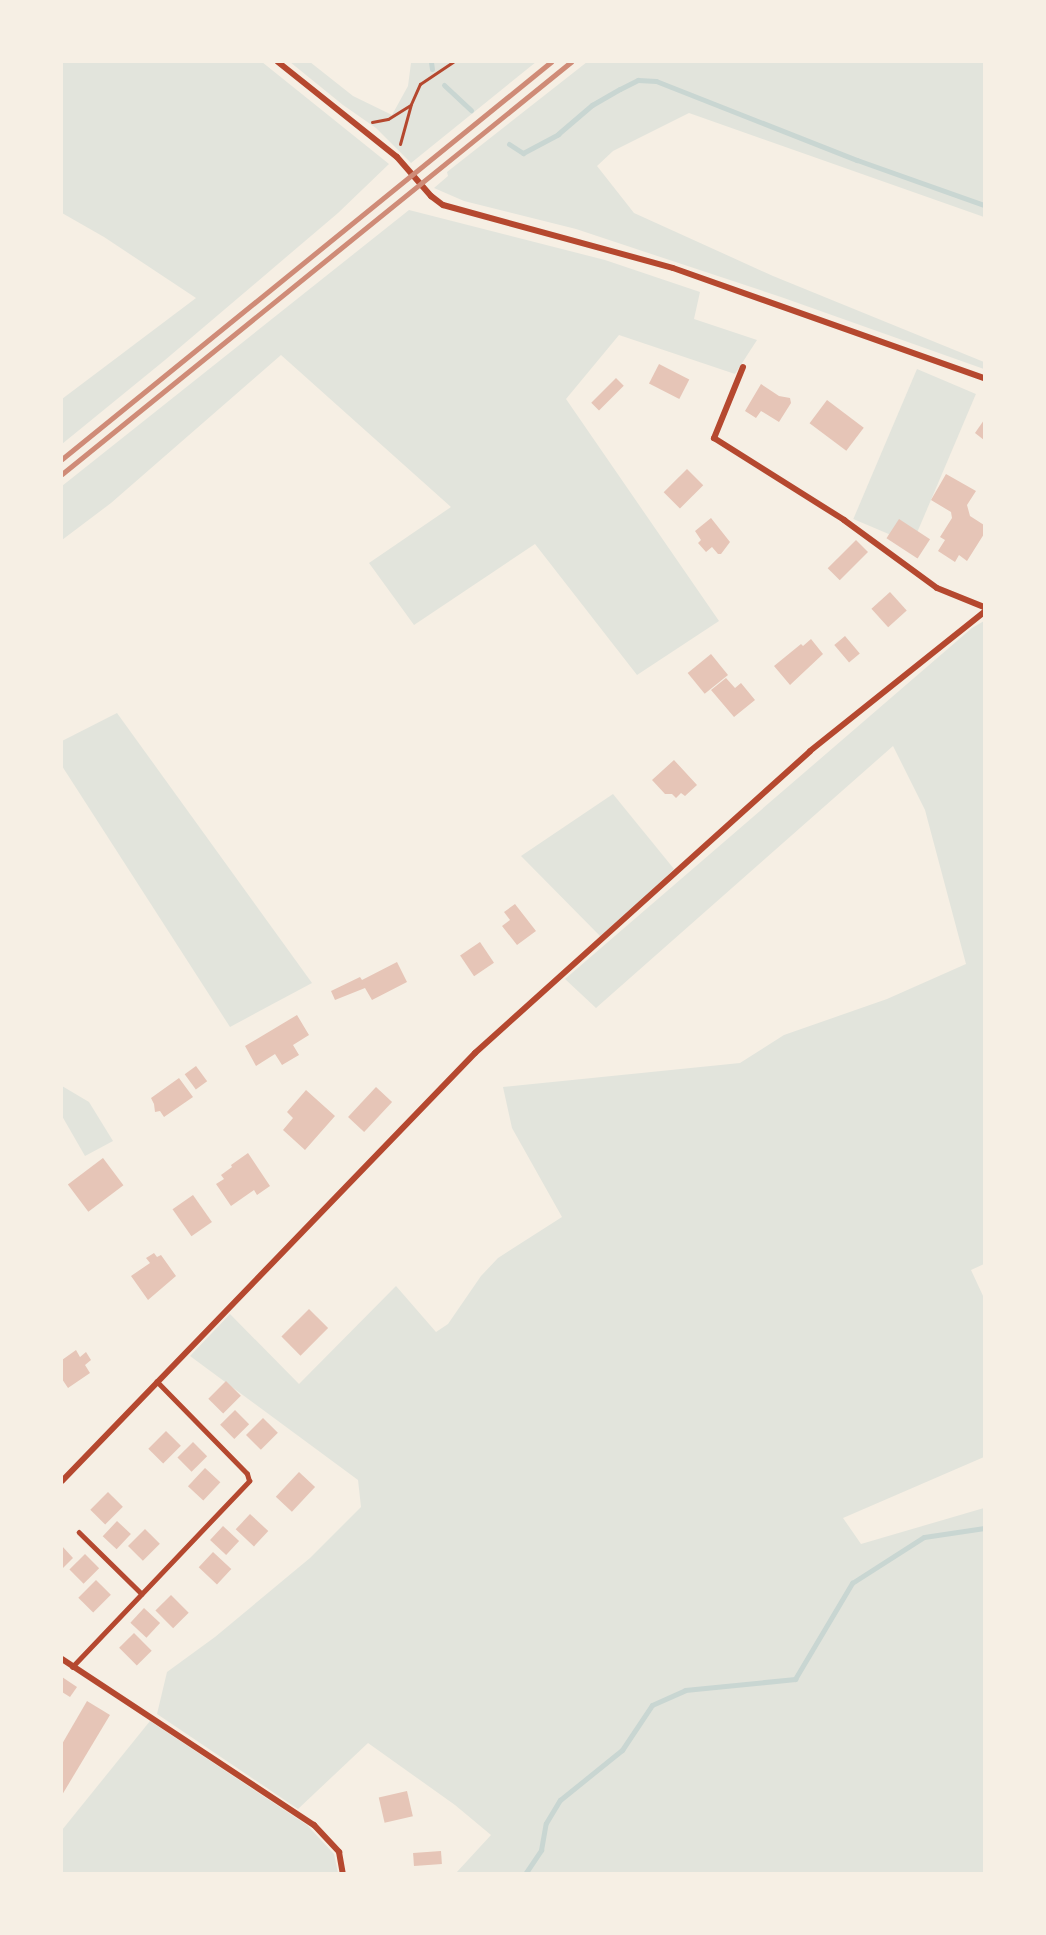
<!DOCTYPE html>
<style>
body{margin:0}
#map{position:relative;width:1046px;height:1935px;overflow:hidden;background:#f6efe4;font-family:"Alegreya Sans",sans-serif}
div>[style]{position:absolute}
.green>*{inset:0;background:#e2e4dc;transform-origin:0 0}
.stream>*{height:5px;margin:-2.5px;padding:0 2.5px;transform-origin:2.5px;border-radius:2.5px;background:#c9d6d2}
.building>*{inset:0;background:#e6c5b7;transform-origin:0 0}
.path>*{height:3px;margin:-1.5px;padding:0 1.5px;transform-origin:1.5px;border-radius:1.5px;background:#b5482f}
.service>*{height:4.5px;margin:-2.25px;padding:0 2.25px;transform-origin:2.25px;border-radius:2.25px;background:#b5482f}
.minor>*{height:6px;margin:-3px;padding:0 3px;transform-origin:3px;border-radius:3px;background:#b5482f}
.rail>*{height:4.5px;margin:-2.25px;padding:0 2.25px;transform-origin:2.25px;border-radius:2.25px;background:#cf8b77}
span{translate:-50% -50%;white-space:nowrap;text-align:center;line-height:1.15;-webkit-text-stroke:4.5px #f6efe4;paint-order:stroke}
.frame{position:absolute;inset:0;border:63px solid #f6efe4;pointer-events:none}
</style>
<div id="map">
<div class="green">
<div style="clip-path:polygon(62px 62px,262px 62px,389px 164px,338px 213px,165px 360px,62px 444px,62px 399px,196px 298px,104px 237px,62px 213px)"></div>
<div style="clip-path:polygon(290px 62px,310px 62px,353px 96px,392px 115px,408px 86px,411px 63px,536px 62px,411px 163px,376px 128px,343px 105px)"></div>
<div style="clip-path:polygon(587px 62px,984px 62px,984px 217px,689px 113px,613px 151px,597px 166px,634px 213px,773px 276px,984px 362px,984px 369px,781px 297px,576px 229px,464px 201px,434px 188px,448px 176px,447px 172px)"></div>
<div style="clip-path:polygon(409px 210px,605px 260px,700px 292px,694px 319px,757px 340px,735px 374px,619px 335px,566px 399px,719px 621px,637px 675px,535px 544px,414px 625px,369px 563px,451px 507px,281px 355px,111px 503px,62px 540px,62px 486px)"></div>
<div style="left:917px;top:369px;width:64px;height:163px;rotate:23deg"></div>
<div style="clip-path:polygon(984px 621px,984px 1264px,971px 1270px,984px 1298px,984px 1457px,843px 1518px,861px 1544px,984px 1508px,984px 1873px,456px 1873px,491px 1835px,455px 1805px,368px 1743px,298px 1809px,157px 1714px,167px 1672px,215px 1637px,310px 1558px,361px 1507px,358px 1480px,190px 1356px,230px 1314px,299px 1384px,396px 1286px,436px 1332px,448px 1324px,481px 1276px,498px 1258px,562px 1217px,512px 1128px,503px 1087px,740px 1063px,784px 1035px,887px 999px,966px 964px,925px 810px,893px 746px,596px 1008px,565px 979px,972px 628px)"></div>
<div style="clip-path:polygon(117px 713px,312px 983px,230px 1027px,62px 766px,62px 741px)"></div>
<div style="clip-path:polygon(613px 794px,674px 869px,602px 938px,521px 856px)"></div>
<div style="clip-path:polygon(62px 1086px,89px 1102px,113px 1141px,85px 1156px,62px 1116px)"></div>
<div style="clip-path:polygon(150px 1721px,307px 1825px,334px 1854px,338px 1873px,62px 1873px,62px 1830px)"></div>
</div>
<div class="stream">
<div style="left:431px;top:62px;width:7px;rotate:82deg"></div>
<div style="left:444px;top:85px;width:37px;rotate:43deg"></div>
<div style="left:509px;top:144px;width:17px;rotate:33deg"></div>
<div style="left:523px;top:153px;width:40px;rotate:-28deg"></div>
<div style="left:558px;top:134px;width:45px;rotate:-40.5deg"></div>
<div style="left:592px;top:105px;width:32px;rotate:-30deg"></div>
<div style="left:620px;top:89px;width:20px;rotate:-27deg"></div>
<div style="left:638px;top:80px;width:18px;rotate:3deg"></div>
<div style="left:656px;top:81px;width:216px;rotate:21.5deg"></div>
<div style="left:857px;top:160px;width:135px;rotate:19.5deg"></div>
<div style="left:525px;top:1874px;width:29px;rotate:-56deg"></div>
<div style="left:541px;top:1850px;width:27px;rotate:-80deg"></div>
<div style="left:546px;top:1823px;width:27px;rotate:-59deg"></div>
<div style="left:560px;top:1800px;width:80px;rotate:-38.9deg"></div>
<div style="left:622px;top:1750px;width:54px;rotate:-56.3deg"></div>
<div style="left:652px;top:1705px;width:36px;rotate:-24deg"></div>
<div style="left:685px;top:1690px;width:111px;rotate:-5.7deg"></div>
<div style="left:795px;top:1679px;width:112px;rotate:-59.3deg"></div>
<div style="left:852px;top:1583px;width:85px;rotate:-32.6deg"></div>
<div style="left:924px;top:1537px;width:61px;rotate:-8.5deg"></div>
</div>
<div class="building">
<div style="left:659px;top:364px;width:34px;height:22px;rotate:27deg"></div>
<div style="left:616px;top:378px;width:11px;height:35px;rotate:45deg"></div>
<div style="clip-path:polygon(761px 384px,779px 396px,790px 398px,791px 403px,779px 422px,761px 411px,756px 418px,745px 411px)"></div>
<div style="left:827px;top:400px;width:46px;height:29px;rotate:37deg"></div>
<div style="clip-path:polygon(984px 420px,984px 440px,975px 433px)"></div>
<div style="left:687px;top:469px;width:23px;height:33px;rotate:45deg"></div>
<div style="clip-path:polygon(946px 474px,976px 491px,967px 505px,970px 516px,984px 525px,984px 534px,967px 561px,959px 555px,955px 562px,938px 551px,945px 540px,940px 537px,952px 518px,951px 512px,931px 500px)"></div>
<div style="clip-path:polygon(711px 518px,730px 542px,721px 554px,718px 554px,712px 547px,706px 552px,698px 543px,701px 540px,695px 531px)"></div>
<div style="left:899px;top:519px;width:37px;height:23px;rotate:33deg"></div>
<div style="left:856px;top:540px;width:17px;height:40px;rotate:45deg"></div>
<div style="left:890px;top:592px;width:25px;height:25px;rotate:48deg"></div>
<div style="left:845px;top:636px;width:23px;height:14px;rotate:50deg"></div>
<div style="clip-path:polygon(811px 639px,823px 654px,790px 685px,774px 666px,801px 644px,803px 646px)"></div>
<div style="left:711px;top:654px;width:27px;height:30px;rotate:51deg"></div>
<div style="clip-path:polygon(726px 678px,735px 688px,741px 683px,755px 700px,734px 717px,711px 690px)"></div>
<div style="clip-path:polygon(674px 760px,697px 785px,685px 796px,681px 793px,676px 798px,672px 794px,665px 794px,652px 780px)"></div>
<div style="clip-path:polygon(515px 904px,536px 931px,517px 945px,502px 926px,510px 920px,504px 912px)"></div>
<div style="left:480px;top:942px;width:25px;height:24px;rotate:56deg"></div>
<div style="clip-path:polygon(397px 962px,407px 982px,372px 1000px,365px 988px,335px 1000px,331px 991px,360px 977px,362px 980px)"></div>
<div style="clip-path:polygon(297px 1015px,309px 1035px,293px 1045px,299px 1055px,282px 1065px,275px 1054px,256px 1066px,245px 1046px)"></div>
<div style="left:196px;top:1066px;width:19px;height:14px;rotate:54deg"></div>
<div style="clip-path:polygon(179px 1078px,193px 1097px,164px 1117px,160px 1111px,155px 1112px,154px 1104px,151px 1098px)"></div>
<div style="left:376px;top:1087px;width:22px;height:41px;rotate:43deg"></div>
<div style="clip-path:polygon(306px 1090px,335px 1116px,305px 1150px,283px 1130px,293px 1118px,287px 1112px)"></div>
<div style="clip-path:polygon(248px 1153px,270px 1186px,257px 1195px,254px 1190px,231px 1206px,216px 1184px,224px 1179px,221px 1175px,232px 1167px,231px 1165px)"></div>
<div style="left:103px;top:1158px;width:34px;height:44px;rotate:53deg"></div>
<div style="left:193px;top:1195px;width:33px;height:25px;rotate:55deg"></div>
<div style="clip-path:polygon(154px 1253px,157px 1257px,161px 1255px,176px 1276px,148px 1300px,131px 1276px,150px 1263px,146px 1258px)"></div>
<div style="left:309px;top:1309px;width:27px;height:39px;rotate:45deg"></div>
<div style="clip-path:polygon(76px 1350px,80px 1357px,86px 1352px,91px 1360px,85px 1365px,90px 1373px,68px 1388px,62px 1379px,62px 1360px)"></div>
<div style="left:226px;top:1381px;width:21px;height:25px;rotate:45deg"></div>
<div style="left:235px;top:1410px;width:20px;height:21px;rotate:45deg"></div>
<div style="left:263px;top:1418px;width:21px;height:24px;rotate:45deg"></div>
<div style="left:166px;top:1431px;width:21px;height:25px;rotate:45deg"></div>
<div style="left:193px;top:1442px;width:20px;height:22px;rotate:45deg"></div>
<div style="left:205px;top:1468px;width:21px;height:25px;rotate:43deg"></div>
<div style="left:299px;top:1472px;width:22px;height:34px;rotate:43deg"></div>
<div style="left:108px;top:1492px;width:21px;height:25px;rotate:45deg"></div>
<div style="left:250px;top:1514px;width:25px;height:21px;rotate:43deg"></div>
<div style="left:117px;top:1521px;width:19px;height:21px;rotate:43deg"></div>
<div style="left:223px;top:1526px;width:22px;height:19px;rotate:43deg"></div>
<div style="left:145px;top:1529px;width:21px;height:24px;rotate:45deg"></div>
<div style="clip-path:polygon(62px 1546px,73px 1558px,62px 1569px)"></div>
<div style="left:213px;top:1552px;width:25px;height:21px;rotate:43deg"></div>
<div style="left:85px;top:1554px;width:20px;height:22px;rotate:45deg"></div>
<div style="left:96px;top:1580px;width:21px;height:25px;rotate:45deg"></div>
<div style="left:171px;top:1595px;width:25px;height:22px;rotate:45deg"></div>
<div style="left:144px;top:1608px;width:22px;height:20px;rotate:43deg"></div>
<div style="left:134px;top:1633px;width:25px;height:21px;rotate:45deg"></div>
<div style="clip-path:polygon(62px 1677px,77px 1687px,70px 1697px,62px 1692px)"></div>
<div style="clip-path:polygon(87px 1701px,110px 1715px,62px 1795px,62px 1744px)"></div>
<div style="left:407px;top:1791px;width:26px;height:29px;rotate:77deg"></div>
<div style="left:441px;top:1851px;width:13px;height:28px;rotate:86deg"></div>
</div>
<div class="path">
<div style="left:372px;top:122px;width:16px;rotate:-11deg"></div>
<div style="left:388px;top:119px;width:26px;rotate:-32deg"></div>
<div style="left:400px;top:144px;width:41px;rotate:-74.6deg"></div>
<div style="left:411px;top:104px;width:22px;rotate:-66deg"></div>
<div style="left:420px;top:84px;width:40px;rotate:-34deg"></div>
</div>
<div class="service">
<div style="left:79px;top:1532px;width:88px;rotate:44.5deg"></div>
<div style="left:72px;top:1667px;width:257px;rotate:-46.4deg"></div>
<div style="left:249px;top:1481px;width:7px;rotate:-106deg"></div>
<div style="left:247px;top:1474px;width:129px;rotate:-134.4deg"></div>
</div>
<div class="minor">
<div style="left:278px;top:62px;width:152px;rotate:38.6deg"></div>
<div style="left:397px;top:157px;width:52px;rotate:48.9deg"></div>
<div style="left:431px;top:196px;width:15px;rotate:37deg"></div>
<div style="left:443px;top:205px;width:238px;rotate:15.3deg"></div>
<div style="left:673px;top:268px;width:330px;rotate:19.5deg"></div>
<div style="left:743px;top:367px;width:77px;rotate:112.2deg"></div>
<div style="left:714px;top:438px;width:154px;rotate:32.2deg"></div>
<div style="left:844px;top:520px;width:115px;rotate:36.2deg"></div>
<div style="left:937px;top:588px;width:51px;rotate:22deg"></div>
<div style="left:62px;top:1481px;width:595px;rotate:-46.02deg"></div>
<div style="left:475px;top:1053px;width:451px;rotate:-42deg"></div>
<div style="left:810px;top:751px;width:223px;rotate:-38.6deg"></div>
<div style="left:62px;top:1659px;width:302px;rotate:33.4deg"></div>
<div style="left:314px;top:1825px;width:37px;rotate:47deg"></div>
<div style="left:339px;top:1852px;width:22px;rotate:80deg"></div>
</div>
<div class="rail">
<div style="left:62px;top:459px;width:630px;rotate:-39.07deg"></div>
<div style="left:62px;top:474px;width:655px;rotate:-38.99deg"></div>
</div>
<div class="frame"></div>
</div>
